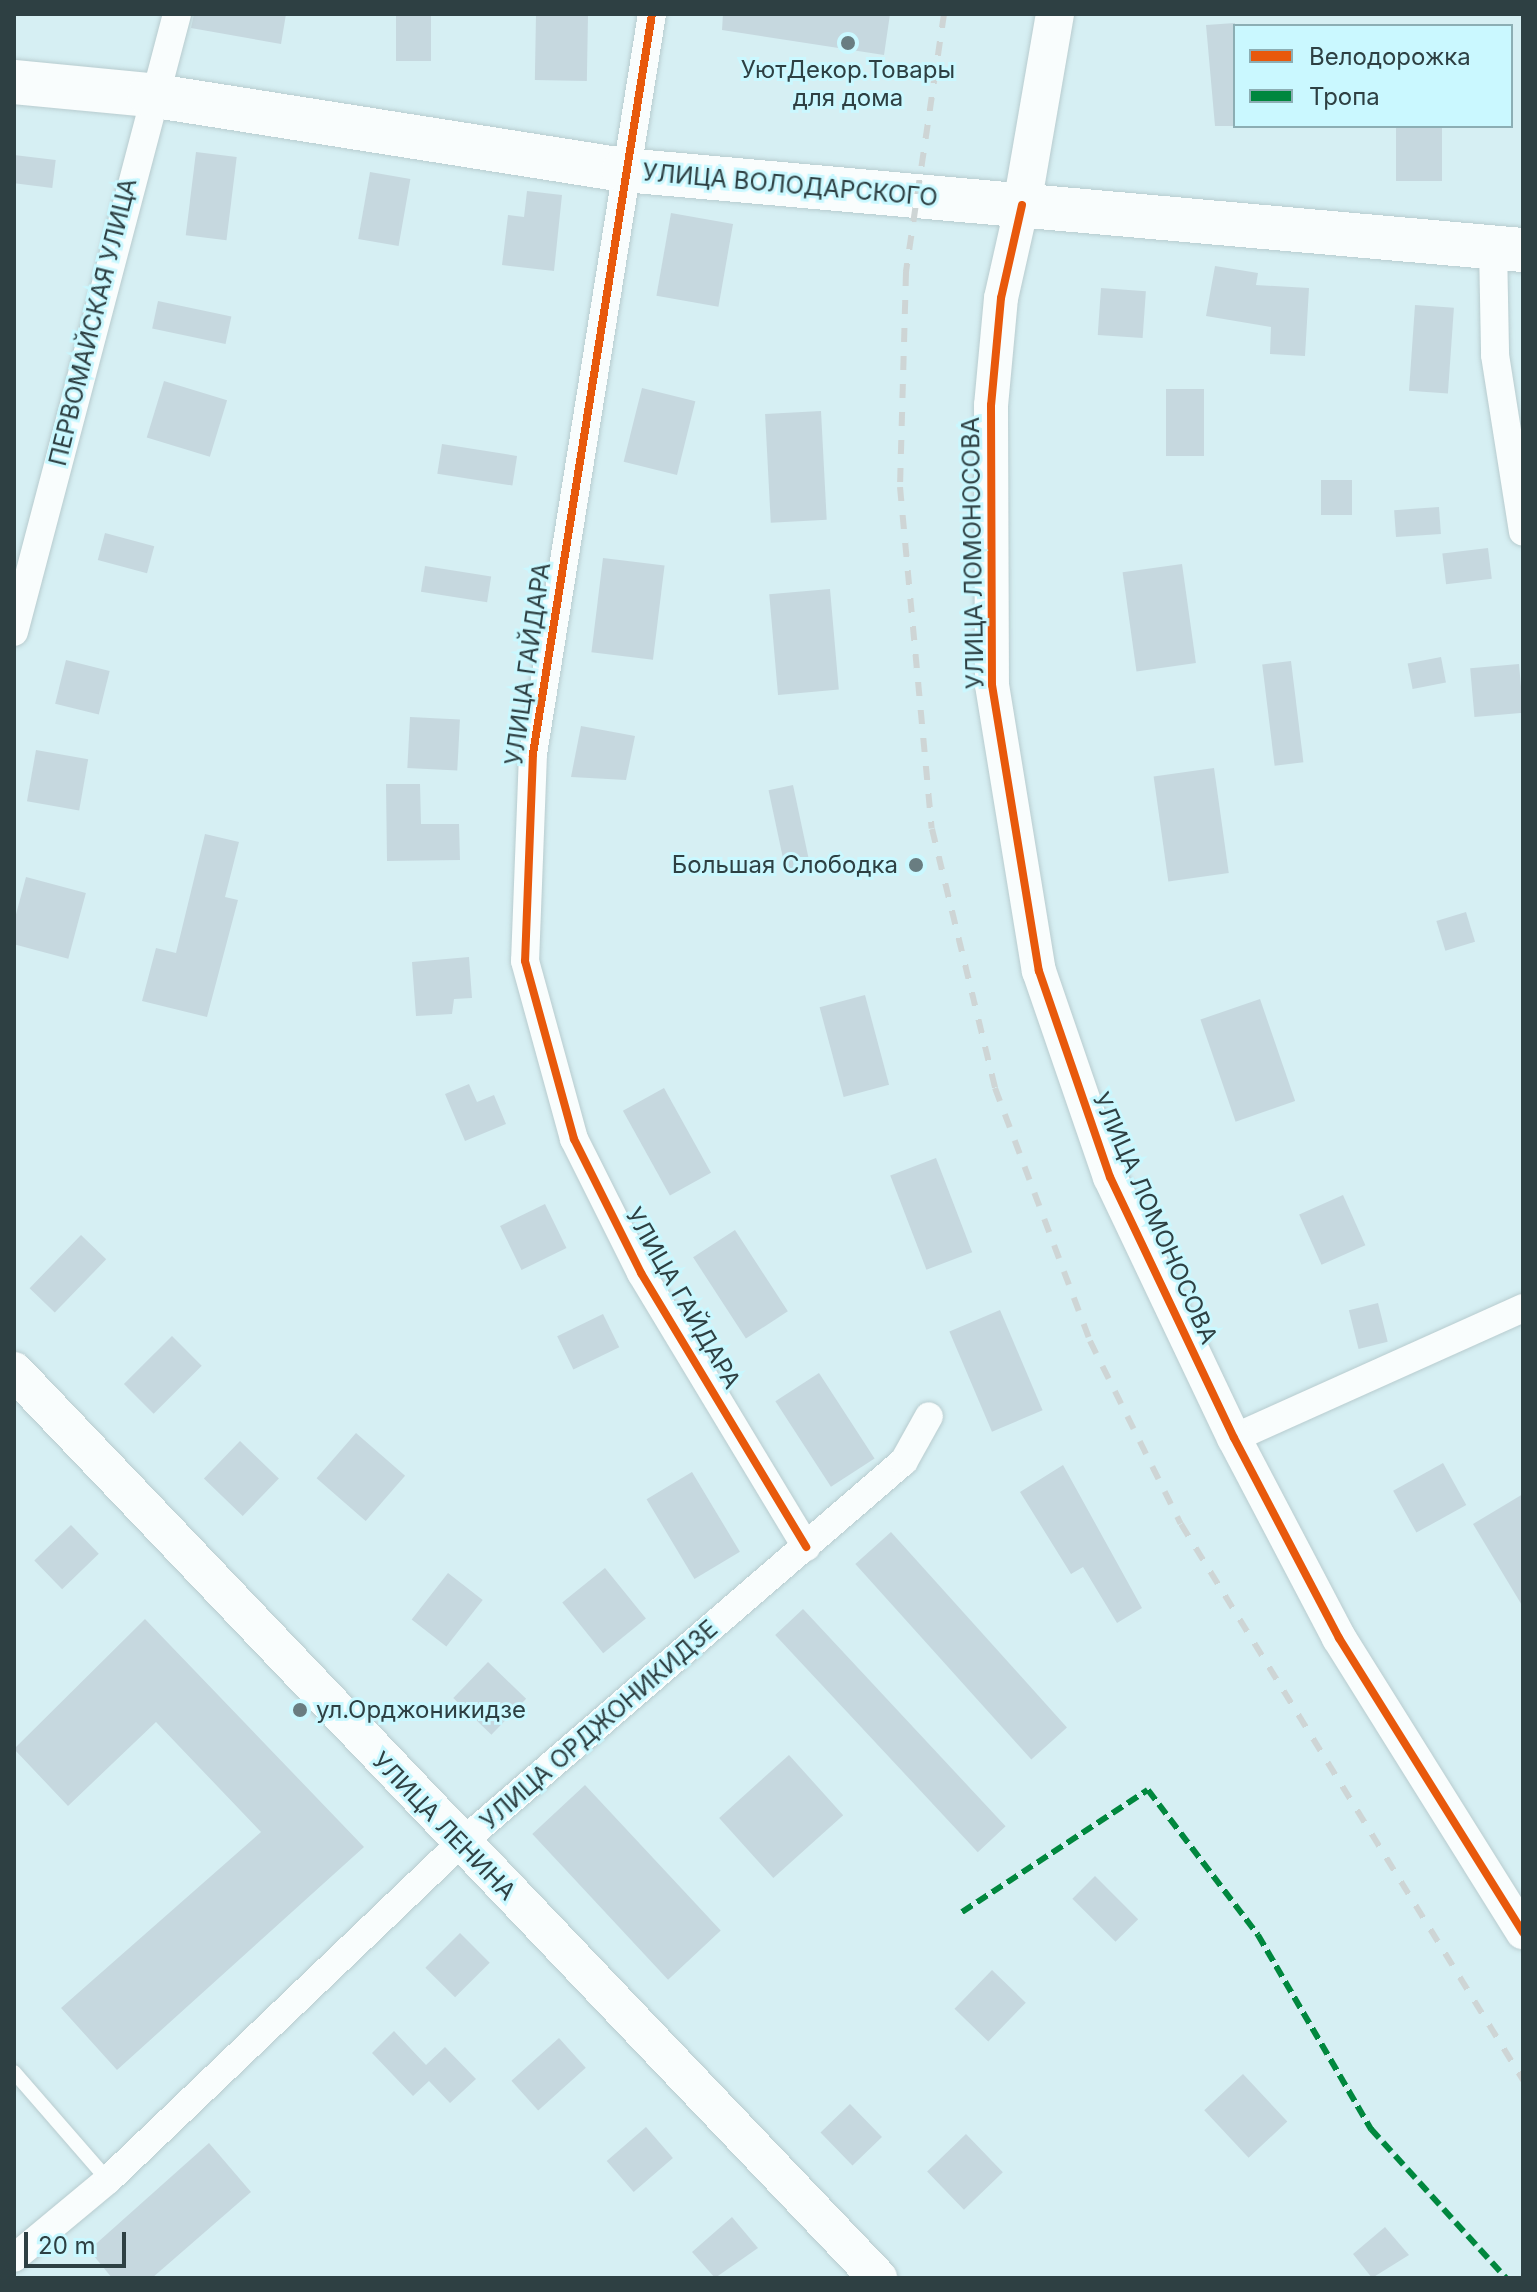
<!DOCTYPE html>
<meta charset="utf-8">
<style>
body{margin:0}
#map{position:relative;width:1537px;height:2292px;overflow:hidden;background:#d6eff3;font-family:Inter,sans-serif}
div>[style]{position:absolute}
.building>*{inset:0;background:#c6d8df;transform-origin:0 0}
.roads{filter:drop-shadow(0 0 2px #b8cccf) drop-shadow(0 0 2px #b8cccf)}
.service>*{height:14px;margin:-7px;padding:0 7px;transform-origin:7px;border-radius:7px;background:#f9fdfd}
.minor>*{height:28px;margin:-14px;padding:0 14px;transform-origin:14px;border-radius:14px;background:#f9fdfd}
.tertiary>*{height:34px;margin:-17px;padding:0 17px;transform-origin:17px;border-radius:17px;background:#f9fdfd}
.secondary>*{height:38px;margin:-19px;padding:0 19px;transform-origin:19px;border-radius:19px;background:#f9fdfd}
.primary>*{height:44px;margin:-22px;padding:0 22px;transform-origin:22px;border-radius:22px;background:#f9fdfd}
.rail>*{height:6px;margin-top:-3px;transform-origin:0;background:repeating-linear-gradient(90deg,#ced5d5 0 14px,transparent 0 28px)}
.quiet>*{height:6px;margin-top:-3px;transform-origin:0;background:repeating-linear-gradient(90deg,#00873e 0 12px,transparent 0 18px)}
.cycleway>*{height:8px;margin:-4px;padding:0 4px;transform-origin:4px;border-radius:4px;background:#e8590c}
.dots>*{width:22px;height:22px;translate:-50% -50%;box-sizing:border-box;border:4px solid #caf8ff;border-radius:50%}
span{translate:-50% -50%;white-space:nowrap;text-align:center;line-height:1.15;-webkit-text-stroke:6px #caf8ff;paint-order:stroke}
.poi-label{font-size:24px;color:#2e4043}
.right{translate:-100% -50%;text-align:right}
.left{translate:0 -50%;text-align:left}
.street-label{font-size:24px;color:#2e4043}
.frame{position:absolute;inset:0;border:16px solid #2e4043;pointer-events:none}
.legend{position:absolute;left:1233px;top:24px;width:280px;height:104px;box-sizing:border-box;background:#caf8ff;border:2px solid #8caeb4;margin:0;padding:10px 14px;list-style:none;font-size:24px;color:#2e4043}
.legend li{display:flex;align-items:center;gap:16px;height:40px}
.legend b{width:40px;border:2px solid #8caeb4}
.scale{position:absolute;left:24px;top:2232px;width:102px;height:36px;box-sizing:border-box;border:4px solid #2e4043;border-top:0;padding-left:10px;font-size:24px;line-height:28px;white-space:nowrap;color:#2e4043;-webkit-text-stroke:6px #caf8ff;paint-order:stroke}
</style>
<div id="map">
<div class="building">
<div style="clip-path:polygon(194px 14px,286px 14px,281px 44px,191px 28px)"></div>
<div style="left:396px;top:14px;width:35px;height:47px"></div>
<div style="left:536px;top:14px;width:52px;height:66px;rotate:1deg"></div>
<div style="clip-path:polygon(723px 14px,890px 14px,884px 55px,722px 30px)"></div>
<div style="clip-path:polygon(1235px 23px,1235px 126px,1215px 126px,1206px 25px)"></div>
<div style="left:1396px;top:126px;width:46px;height:55px"></div>
<div style="left:196px;top:152px;width:41px;height:84px;rotate:7deg"></div>
<div style="left:14px;top:155px;width:42px;height:28px;rotate:7deg"></div>
<div style="left:370px;top:172px;width:41px;height:68px;rotate:10deg"></div>
<div style="clip-path:polygon(527px 191px,562px 195px,554px 271px,502px 265px,508px 215px,524px 217px)"></div>
<div style="left:671px;top:213px;width:63px;height:84px;rotate:10deg"></div>
<div style="clip-path:polygon(1215px 266px,1258px 273px,1256px 285px,1309px 288px,1305px 356px,1270px 354px,1271px 327px,1206px 316px)"></div>
<div style="left:1101px;top:288px;width:45px;height:47px;rotate:4deg"></div>
<div style="left:158px;top:301px;width:75px;height:28px;rotate:12deg"></div>
<div style="left:1415px;top:305px;width:39px;height:86px;rotate:4deg"></div>
<div style="left:164px;top:381px;width:66px;height:59px;rotate:17deg"></div>
<div style="left:642px;top:388px;width:55px;height:76px;rotate:14deg"></div>
<div style="left:1166px;top:389px;width:38px;height:67px"></div>
<div style="left:821px;top:411px;width:109px;height:56px;rotate:87deg"></div>
<div style="left:442px;top:444px;width:76px;height:30px;rotate:9deg"></div>
<div style="left:1352px;top:480px;width:35px;height:31px;rotate:90deg"></div>
<div style="left:1439px;top:507px;width:27px;height:45px;rotate:86deg"></div>
<div style="left:105px;top:533px;width:51px;height:28px;rotate:15deg"></div>
<div style="left:1488px;top:548px;width:31px;height:46px;rotate:83deg"></div>
<div style="left:603px;top:558px;width:62px;height:95px;rotate:7deg"></div>
<div style="left:1182px;top:564px;width:100px;height:60px;rotate:82deg"></div>
<div style="left:425px;top:566px;width:67px;height:26px;rotate:9deg"></div>
<div style="left:830px;top:589px;width:101px;height:61px;rotate:85deg"></div>
<div style="left:1441px;top:657px;width:26px;height:34px;rotate:79deg"></div>
<div style="left:66px;top:660px;width:45px;height:45px;rotate:14deg"></div>
<div style="left:1291px;top:661px;width:102px;height:29px;rotate:83deg"></div>
<div style="left:1519px;top:664px;width:49px;height:49px;rotate:85deg"></div>
<div style="left:410px;top:717px;width:50px;height:51px;rotate:3deg"></div>
<div style="clip-path:polygon(581px 726px,635px 736px,626px 780px,571px 777px)"></div>
<div style="left:36px;top:750px;width:53px;height:52px;rotate:10deg"></div>
<div style="left:1214px;top:768px;width:106px;height:61px;rotate:82deg"></div>
<div style="clip-path:polygon(386px 784px,420px 784px,421px 824px,459px 824px,460px 860px,387px 861px)"></div>
<div style="left:793px;top:785px;width:82px;height:25px;rotate:78deg"></div>
<div style="clip-path:polygon(205px 834px,239px 842px,225px 897px,238px 900px,207px 1017px,142px 1001px,156px 948px,176px 953px)"></div>
<div style="left:26px;top:877px;width:62px;height:68px;rotate:15deg"></div>
<div style="left:1466px;top:912px;width:31px;height:31px;rotate:73deg"></div>
<div style="clip-path:polygon(469px 957px,472px 998px,454px 999px,452px 1014px,416px 1016px,412px 962px)"></div>
<div style="left:865px;top:995px;width:93px;height:47px;rotate:75deg"></div>
<div style="left:1260px;top:999px;width:108px;height:63px;rotate:71deg"></div>
<div style="clip-path:polygon(469px 1084px,477px 1102px,494px 1095px,506px 1124px,465px 1141px,445px 1094px)"></div>
<div style="left:664px;top:1088px;width:97px;height:47px;rotate:61deg"></div>
<div style="left:936px;top:1158px;width:101px;height:49px;rotate:69deg"></div>
<div style="left:1343px;top:1195px;width:55px;height:48px;rotate:66deg"></div>
<div style="left:545px;top:1204px;width:49px;height:50px;rotate:64deg"></div>
<div style="left:735px;top:1230px;width:97px;height:50px;rotate:57deg"></div>
<div style="left:81px;top:1235px;width:35px;height:74px;rotate:44deg"></div>
<div style="left:1378px;top:1303px;width:40px;height:30px;rotate:76deg"></div>
<div style="left:1000px;top:1310px;width:109px;height:55px;rotate:67deg"></div>
<div style="left:603px;top:1314px;width:37px;height:51px;rotate:64deg"></div>
<div style="left:172px;top:1336px;width:42px;height:68px;rotate:45deg"></div>
<div style="left:819px;top:1373px;width:102px;height:52px;rotate:57deg"></div>
<div style="left:356px;top:1433px;width:65px;height:60px;rotate:41deg"></div>
<div style="left:240px;top:1441px;width:54px;height:52px;rotate:44deg"></div>
<div style="left:1443px;top:1463px;width:48px;height:57px;rotate:61deg"></div>
<div style="clip-path:polygon(1063px 1465px,1142px 1608px,1117px 1623px,1083px 1567px,1071px 1574px,1020px 1492px)"></div>
<div style="left:692px;top:1472px;width:93px;height:53px;rotate:59deg"></div>
<div style="clip-path:polygon(1523px 1494px,1523px 1607px,1473px 1524px)"></div>
<div style="left:71px;top:1525px;width:40px;height:51px;rotate:46deg"></div>
<div style="left:891px;top:1532px;width:263px;height:48px;rotate:48deg"></div>
<div style="left:605px;top:1568px;width:65px;height:55px;rotate:51deg"></div>
<div style="left:448px;top:1573px;width:44px;height:59px;rotate:38deg"></div>
<div style="left:803px;top:1609px;width:297px;height:38px;rotate:47deg"></div>
<div style="clip-path:polygon(145px 1619px,364px 1847px,117px 2070px,61px 2008px,261px 1832px,156px 1722px,68px 1806px,14px 1749px)"></div>
<div style="left:488px;top:1662px;width:53px;height:50px;rotate:44deg"></div>
<div style="left:789px;top:1755px;width:81px;height:94px;rotate:48deg"></div>
<div style="left:585px;top:1785px;width:199px;height:72px;rotate:47deg"></div>
<div style="left:1095px;top:1876px;width:61px;height:32px;rotate:45deg"></div>
<div style="left:460px;top:1933px;width:42px;height:49px;rotate:45deg"></div>
<div style="left:992px;top:1970px;width:47px;height:54px;rotate:44deg"></div>
<div style="clip-path:polygon(394px 2031px,426px 2065px,445px 2047px,476px 2079px,450px 2103px,429px 2081px,413px 2096px,372px 2053px)"></div>
<div style="left:559px;top:2038px;width:40px;height:64px;rotate:48deg"></div>
<div style="left:1243px;top:2074px;width:65px;height:53px;rotate:47deg"></div>
<div style="left:850px;top:2104px;width:46px;height:41px;rotate:46deg"></div>
<div style="left:646px;top:2127px;width:41px;height:52px;rotate:49deg"></div>
<div style="left:966px;top:2134px;width:53px;height:54px;rotate:46deg"></div>
<div style="clip-path:polygon(209px 2143px,251px 2192px,152px 2278px,112px 2278px,89px 2250px)"></div>
<div style="clip-path:polygon(732px 2217px,758px 2248px,715px 2278px,692px 2252px)"></div>
<div style="clip-path:polygon(1385px 2227px,1409px 2255px,1372px 2278px,1353px 2254px)"></div>
</div>
<div class="roads">
<div class="service">
<div style="left:14px;top:2072px;width:143px;rotate:49deg"></div>
</div>
<div class="minor">
<div style="left:652px;top:14px;width:750px;rotate:99.14deg"></div>
<div style="left:533px;top:754px;width:207px;rotate:92.2deg"></div>
<div style="left:525px;top:961px;width:185px;rotate:74.6deg"></div>
<div style="left:574px;top:1139px;width:150px;rotate:63.4deg"></div>
<div style="left:641px;top:1273px;width:320px;rotate:58.9deg"></div>
<div style="left:1493px;top:246px;width:109px;rotate:88.9deg"></div>
<div style="left:1495px;top:355px;width:179px;rotate:81deg"></div>
<div style="left:14px;top:632px;width:639px;rotate:-75.22deg"></div>
<div style="left:1234px;top:1438px;width:317px;rotate:-24.2deg"></div>
<div style="left:14px;top:2258px;width:122px;rotate:-39.7deg"></div>
<div style="left:108px;top:2180px;width:487px;rotate:-43.7deg"></div>
<div style="left:460px;top:1844px;width:586px;rotate:-40.78deg"></div>
<div style="left:904px;top:1461px;width:51px;rotate:-60.9deg"></div>
</div>
<div class="tertiary">
<div style="left:1022px;top:205px;width:95px;rotate:102.7deg"></div>
<div style="left:1001px;top:298px;width:107px;rotate:95.3deg"></div>
<div style="left:991px;top:405px;width:280px;rotate:89.8deg"></div>
<div style="left:992px;top:685px;width:290px;rotate:80.7deg"></div>
<div style="left:1039px;top:971px;width:218px;rotate:71deg"></div>
<div style="left:1110px;top:1177px;width:289px;rotate:64.6deg"></div>
<div style="left:1234px;top:1438px;width:226px;rotate:62.3deg"></div>
<div style="left:1339px;top:1638px;width:347px;rotate:58deg"></div>
</div>
<div class="secondary">
<div style="left:1022px;top:205px;width:194px;rotate:-80.2deg"></div>
<div style="left:14px;top:1371px;width:1253px;rotate:46.39deg"></div>
</div>
<div class="primary">
<div style="left:14px;top:82px;width:137px;rotate:5.5deg"></div>
<div style="left:150px;top:95px;width:480px;rotate:9deg"></div>
<div style="left:624px;top:170px;width:903px;rotate:5.09deg"></div>
</div>
</div>
<div class="rail">
<div style="left:944px;top:14px;width:261px;rotate:98.4deg"></div>
<div style="left:906px;top:272px;width:215px;rotate:91.6deg"></div>
<div style="left:900px;top:487px;width:343px;rotate:84.7deg"></div>
<div style="left:932px;top:829px;width:267px;rotate:76.3deg"></div>
<div style="left:995px;top:1088px;width:270px;rotate:69.4deg"></div>
<div style="left:1090px;top:1341px;width:204px;rotate:63.6deg"></div>
<div style="left:1181px;top:1524px;width:653px;rotate:58.4deg"></div>
</div>
<div class="quiet">
<div style="left:962px;top:1912px;width:222px;rotate:-33.3deg"></div>
<div style="left:1148px;top:1790px;width:182px;rotate:52.8deg"></div>
<div style="left:1258px;top:1935px;width:225px;rotate:59.8deg"></div>
<div style="left:1371px;top:2129px;width:201px;rotate:47.8deg"></div>
</div>
<div class="cycleway">
<div style="left:652px;top:14px;width:750px;rotate:99.14deg"></div>
<div style="left:533px;top:754px;width:207px;rotate:92.2deg"></div>
<div style="left:525px;top:961px;width:185px;rotate:74.6deg"></div>
<div style="left:574px;top:1139px;width:150px;rotate:63.4deg"></div>
<div style="left:641px;top:1273px;width:320px;rotate:58.9deg"></div>
<div style="left:1022px;top:205px;width:95px;rotate:102.7deg"></div>
<div style="left:1001px;top:298px;width:107px;rotate:95.3deg"></div>
<div style="left:991px;top:405px;width:280px;rotate:89.8deg"></div>
<div style="left:992px;top:685px;width:290px;rotate:80.7deg"></div>
<div style="left:1039px;top:971px;width:218px;rotate:71deg"></div>
<div style="left:1110px;top:1177px;width:289px;rotate:64.6deg"></div>
<div style="left:1234px;top:1438px;width:226px;rotate:62.3deg"></div>
<div style="left:1339px;top:1638px;width:347px;rotate:58deg"></div>
</div>
<div class="dots">
<div style="left:848px;top:43px;background:#697d81"></div>
<div style="left:916px;top:865px;background:#697d81"></div>
<div style="left:300px;top:1710px;background:#697d81"></div>
</div>
<div class="poi-label">
<span style="left:848px;top:84px">УютДекор.Товары<br>для дома</span>
<span class="right" style="left:898px;top:865px">Большая Слободка</span>
<span class="left" style="left:316px;top:1710px">ул.Орджоникидзе</span>
</div>
<div class="street-label">
<span style="left:790px;top:185px;rotate:5deg">УЛИЦА ВОЛОДАРСКОГО</span>
<span style="left:93px;top:322px;rotate:-76deg">ПЕРВОМАЙСКАЯ УЛИЦА</span>
<span style="left:973px;top:553px;rotate:-91deg">УЛИЦА ЛОМОНОСОВА</span>
<span style="left:528px;top:664px;rotate:-82deg">УЛИЦА ГАЙДАРА</span>
<span style="left:1155px;top:1218px;rotate:66deg">УЛИЦА ЛОМОНОСОВА</span>
<span style="left:683px;top:1298px;rotate:60deg">УЛИЦА ГАЙДАРА</span>
<span style="left:599px;top:1725px;rotate:-41deg">УЛИЦА ОРДЖОНИКИДЗЕ</span>
<span style="left:444px;top:1826px;rotate:46deg">УЛИЦА ЛЕНИНА</span>
</div>
<div class="frame"></div>
<ul class="legend">
<li><b style="height:10px;background:#e8590c"></b>Велодорожка</li>
<li><b style="height:10px;background:#00873e"></b>Тропа</li>
</ul>
<div class="scale">20 m</div>
</div>
